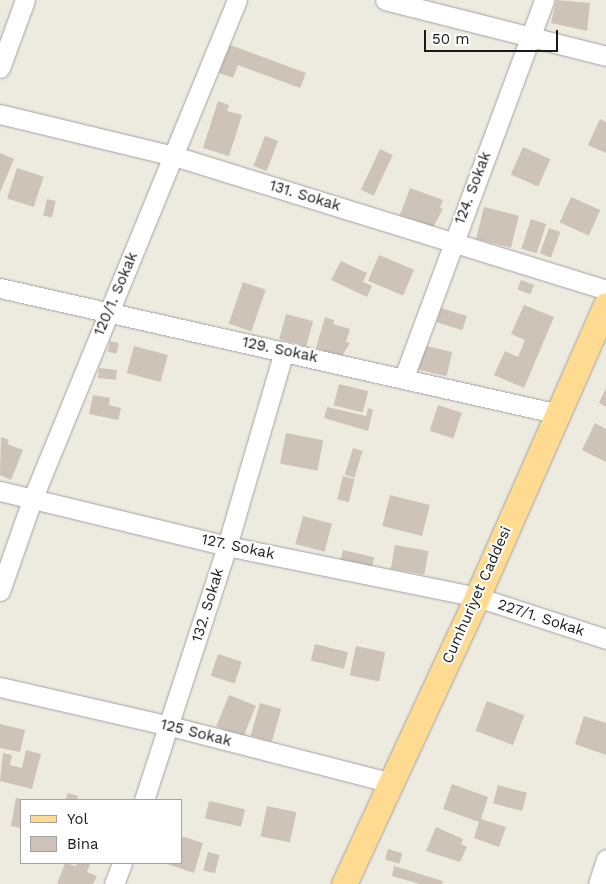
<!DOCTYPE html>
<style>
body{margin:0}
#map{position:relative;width:606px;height:884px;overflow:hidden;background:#edeadf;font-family:"Work Sans",sans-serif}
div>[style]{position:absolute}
.building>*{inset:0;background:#cdc3b8;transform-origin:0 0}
.roads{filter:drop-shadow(0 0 1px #a1a1a1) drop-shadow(0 0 1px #a1a1a1)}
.minor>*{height:19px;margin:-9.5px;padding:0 9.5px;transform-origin:9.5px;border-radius:9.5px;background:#fff}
.major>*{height:25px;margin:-12.5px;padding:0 12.5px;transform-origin:12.5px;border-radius:12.5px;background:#ffdb92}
span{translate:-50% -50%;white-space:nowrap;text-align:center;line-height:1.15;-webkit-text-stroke:4px #fff;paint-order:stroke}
.street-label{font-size:15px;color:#1a1a1a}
.legend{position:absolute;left:20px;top:799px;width:162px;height:65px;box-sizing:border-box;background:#fff;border:1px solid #a3a3a3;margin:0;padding:6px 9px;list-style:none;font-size:15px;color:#1a1a1a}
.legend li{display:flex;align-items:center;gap:10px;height:25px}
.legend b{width:25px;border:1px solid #a3a3a3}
.scale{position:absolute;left:424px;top:30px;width:134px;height:22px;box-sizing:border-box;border:2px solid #1a1a1a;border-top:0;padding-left:6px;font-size:15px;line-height:18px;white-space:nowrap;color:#1a1a1a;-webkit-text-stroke:4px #fff;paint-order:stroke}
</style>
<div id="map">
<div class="building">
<div style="clip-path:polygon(556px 0,590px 3px,587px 31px,551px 23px)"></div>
<div style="clip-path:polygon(230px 45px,306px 73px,300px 88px,238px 65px,233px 78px,219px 73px)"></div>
<div style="clip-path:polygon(218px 101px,229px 105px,227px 111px,242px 115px,229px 156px,203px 148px)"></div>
<div style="clip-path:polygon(600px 119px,606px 122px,606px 153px,588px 145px)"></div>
<div style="left:265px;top:136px;width:14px;height:32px;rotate:21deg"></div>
<div style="left:523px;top:147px;width:30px;height:30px;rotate:24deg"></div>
<div style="left:380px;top:149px;width:14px;height:45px;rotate:25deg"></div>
<div style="clip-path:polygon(0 153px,14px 159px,0 192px)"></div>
<div style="left:17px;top:168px;width:28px;height:32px;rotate:18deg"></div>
<div style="clip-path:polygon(410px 188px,443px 200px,440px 208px,443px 209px,433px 227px,400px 215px)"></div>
<div style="left:571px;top:197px;width:32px;height:28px;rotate:24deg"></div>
<div style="left:47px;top:199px;width:9px;height:17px;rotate:13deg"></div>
<div style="left:484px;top:207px;width:36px;height:33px;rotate:14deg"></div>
<div style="left:531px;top:219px;width:16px;height:31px;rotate:18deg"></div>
<div style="left:549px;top:228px;width:12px;height:27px;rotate:20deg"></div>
<div style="left:379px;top:255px;width:38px;height:28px;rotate:23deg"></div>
<div style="clip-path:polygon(341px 261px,367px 273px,363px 282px,372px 286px,367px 297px,331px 280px)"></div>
<div style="left:521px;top:280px;width:14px;height:10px;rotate:21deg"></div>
<div style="left:243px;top:282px;width:24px;height:44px;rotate:19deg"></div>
<div style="clip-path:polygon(524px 305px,554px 317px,524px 388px,494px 375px,505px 351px,518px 357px,525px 340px,511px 334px)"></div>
<div style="left:441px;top:308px;width:27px;height:15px;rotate:17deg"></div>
<div style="left:286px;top:314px;width:28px;height:26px;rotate:15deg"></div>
<div style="clip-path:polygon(325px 317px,334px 320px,333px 324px,350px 329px,346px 342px,350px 343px,342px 356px,316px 348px)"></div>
<div style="left:110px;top:341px;width:9px;height:11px;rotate:13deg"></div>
<div style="left:422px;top:345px;width:31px;height:25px;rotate:13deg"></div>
<div style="left:134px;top:346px;width:35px;height:28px;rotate:15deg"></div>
<div style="left:99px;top:368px;width:18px;height:10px;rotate:6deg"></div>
<div style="left:339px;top:384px;width:30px;height:22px;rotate:14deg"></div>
<div style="clip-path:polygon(606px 388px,606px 407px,599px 403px)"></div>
<div style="clip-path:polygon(93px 395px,110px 398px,109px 405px,121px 408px,118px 420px,89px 414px)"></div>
<div style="left:438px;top:405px;width:25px;height:27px;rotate:18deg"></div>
<div style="clip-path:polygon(327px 407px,366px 416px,368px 408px,373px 410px,368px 431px,324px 418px)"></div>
<div style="clip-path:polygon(595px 423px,606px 429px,606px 462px,582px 450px)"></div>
<div style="left:286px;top:433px;width:38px;height:31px;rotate:11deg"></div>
<div style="clip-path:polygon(1px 437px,9px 440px,7px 444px,23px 450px,11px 480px,0 475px)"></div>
<div style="left:353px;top:448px;width:10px;height:28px;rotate:17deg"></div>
<div style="left:343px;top:476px;width:12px;height:24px;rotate:14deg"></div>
<div style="left:390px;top:495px;width:41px;height:32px;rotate:14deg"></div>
<div style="left:303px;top:516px;width:30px;height:29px;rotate:15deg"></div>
<div style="left:395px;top:545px;width:34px;height:24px;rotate:10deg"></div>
<div style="left:343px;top:550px;width:32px;height:16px;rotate:13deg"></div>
<div style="left:315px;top:644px;width:34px;height:17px;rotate:14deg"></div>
<div style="left:356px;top:646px;width:30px;height:30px;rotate:12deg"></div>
<div style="left:218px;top:654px;width:25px;height:23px;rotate:18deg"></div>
<div style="left:229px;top:695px;width:29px;height:34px;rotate:22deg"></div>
<div style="left:487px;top:701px;width:40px;height:32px;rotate:21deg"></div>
<div style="left:260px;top:703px;width:22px;height:34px;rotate:16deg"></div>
<div style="clip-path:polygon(584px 716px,606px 723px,606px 755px,575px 744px)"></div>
<div style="clip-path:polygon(0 724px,25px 730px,20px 752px,0 748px)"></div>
<div style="clip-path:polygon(26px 750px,41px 754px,32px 789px,0 781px,3px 753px,12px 755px,10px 765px,22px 768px)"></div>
<div style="clip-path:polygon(452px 784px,488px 797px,481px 819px,506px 827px,499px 847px,474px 838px,479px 822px,443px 809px)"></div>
<div style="left:498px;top:785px;width:30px;height:19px;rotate:15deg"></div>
<div style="clip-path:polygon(68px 793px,78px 796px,77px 800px,65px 800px)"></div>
<div style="clip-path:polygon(16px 798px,21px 799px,21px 828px,11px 826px)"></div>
<div style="left:209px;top:801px;width:37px;height:18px;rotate:13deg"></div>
<div style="left:267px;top:806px;width:30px;height:31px;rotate:12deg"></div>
<div style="clip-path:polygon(436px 827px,463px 839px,461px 844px,467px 847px,460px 862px,426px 851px)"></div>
<div style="clip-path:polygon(181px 836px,203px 843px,194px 873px,164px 863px,181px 863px)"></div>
<div style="left:388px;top:849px;width:15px;height:11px;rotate:16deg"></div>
<div style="left:208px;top:852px;width:12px;height:19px;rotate:14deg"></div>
<div style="clip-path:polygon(65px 863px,76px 866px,77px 863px,90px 864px,87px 872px,97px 876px,93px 884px,57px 884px)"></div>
<div style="clip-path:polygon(394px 866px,443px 881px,442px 884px,420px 884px,392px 876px)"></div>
</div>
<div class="roads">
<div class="minor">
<div style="left:385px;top:0;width:228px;rotate:14.2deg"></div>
<div style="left:0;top:68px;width:72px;rotate:-69.8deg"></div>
<div style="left:0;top:114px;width:179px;rotate:13.6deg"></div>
<div style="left:174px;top:156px;width:452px;rotate:17.2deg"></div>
<div style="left:0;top:288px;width:573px;rotate:12.7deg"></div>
<div style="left:404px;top:377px;width:402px;rotate:-69.6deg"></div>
<div style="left:0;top:491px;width:234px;rotate:13.6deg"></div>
<div style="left:227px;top:546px;width:255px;rotate:11.5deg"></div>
<div style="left:477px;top:597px;width:136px;rotate:18deg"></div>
<div style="left:0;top:591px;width:96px;rotate:-70.6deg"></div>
<div style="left:32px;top:500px;width:540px;rotate:-67.71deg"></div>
<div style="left:0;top:687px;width:174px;rotate:12.9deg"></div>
<div style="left:170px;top:726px;width:229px;rotate:14.4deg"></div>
<div style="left:144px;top:800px;width:267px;rotate:-71.9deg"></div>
<div style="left:227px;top:546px;width:203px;rotate:-73.7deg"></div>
<div style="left:114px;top:884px;width:22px;rotate:-69deg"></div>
<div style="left:598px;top:884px;width:26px;rotate:-72deg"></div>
</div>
<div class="major">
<div style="left:344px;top:884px;width:316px;rotate:-65.1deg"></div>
<div style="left:477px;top:597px;width:319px;rotate:-66.2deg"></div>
</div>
</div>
<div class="street-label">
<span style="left:473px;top:188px;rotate:-69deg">124. Sokak</span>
<span style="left:305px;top:196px;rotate:17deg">131. Sokak</span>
<span style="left:116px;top:294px;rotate:-67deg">120/1. Sokak</span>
<span style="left:280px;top:350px;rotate:12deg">129. Sokak</span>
<span style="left:238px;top:547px;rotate:12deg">127. Sokak</span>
<span style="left:477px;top:595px;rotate:-66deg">Cumhuriyet Caddesi</span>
<span style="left:208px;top:605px;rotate:-73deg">132. Sokak</span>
<span style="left:541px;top:618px;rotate:18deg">227/1. Sokak</span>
<span style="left:196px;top:733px;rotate:14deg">125 Sokak</span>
</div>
<ul class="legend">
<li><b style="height:6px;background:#ffdb92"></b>Yol</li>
<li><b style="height:14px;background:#cdc3b8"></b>Bina</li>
</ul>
<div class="scale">50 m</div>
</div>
